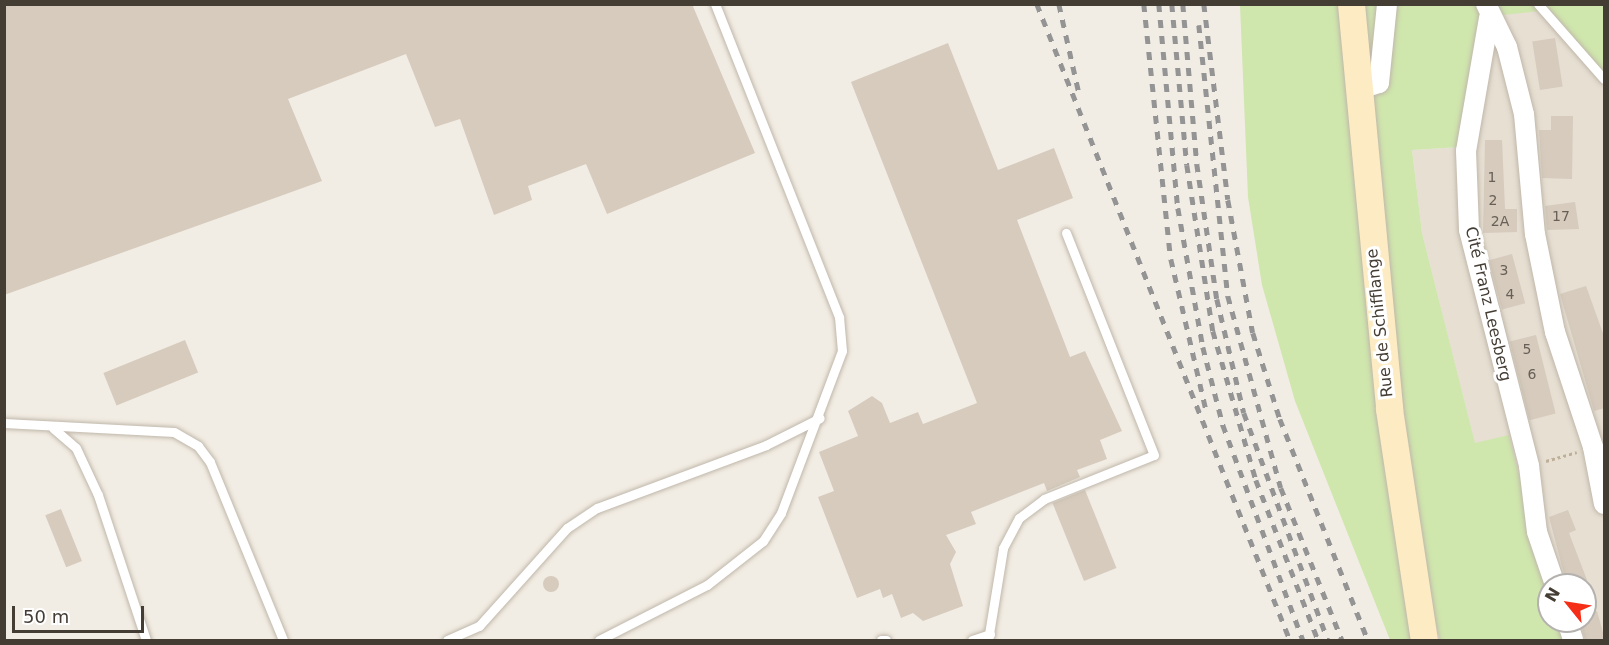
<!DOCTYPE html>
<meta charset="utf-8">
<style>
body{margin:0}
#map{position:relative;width:1609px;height:645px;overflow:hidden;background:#f2ede4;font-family:"DejaVu Sans",sans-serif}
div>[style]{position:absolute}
.residential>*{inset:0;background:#e6dfd2}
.green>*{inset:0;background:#cfe6ad}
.building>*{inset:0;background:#d6cbbd;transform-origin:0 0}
.round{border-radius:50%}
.path>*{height:3px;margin-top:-1.5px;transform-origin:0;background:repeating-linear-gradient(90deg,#beaf99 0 3px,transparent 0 6px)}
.roads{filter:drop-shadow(0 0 2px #c0b7aa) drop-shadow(0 0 2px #c0b7aa)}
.lane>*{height:9px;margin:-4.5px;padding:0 4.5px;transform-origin:4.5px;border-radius:4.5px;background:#fff}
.street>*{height:20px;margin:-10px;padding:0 10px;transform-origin:10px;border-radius:10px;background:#fff}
.secondary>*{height:27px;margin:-13.5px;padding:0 13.5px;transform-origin:13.5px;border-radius:13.5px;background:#fdecc3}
.rail>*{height:4.5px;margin-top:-2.25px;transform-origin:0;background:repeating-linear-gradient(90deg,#949494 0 8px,transparent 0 16px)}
span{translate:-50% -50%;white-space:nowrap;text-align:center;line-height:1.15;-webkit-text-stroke:6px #fff;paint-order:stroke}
.number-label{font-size:14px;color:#686056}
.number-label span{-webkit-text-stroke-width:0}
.street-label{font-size:16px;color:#443d34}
.frame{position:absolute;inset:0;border:6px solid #443d34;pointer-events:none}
.north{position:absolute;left:1537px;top:573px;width:60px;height:60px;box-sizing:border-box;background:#fff;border:2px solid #b4b1ae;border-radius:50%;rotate:300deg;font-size:16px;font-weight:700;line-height:24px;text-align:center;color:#443d34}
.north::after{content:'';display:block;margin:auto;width:21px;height:27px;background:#f52e18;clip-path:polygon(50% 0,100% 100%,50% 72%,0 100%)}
.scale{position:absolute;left:12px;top:606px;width:132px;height:27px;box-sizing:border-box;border:3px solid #443d34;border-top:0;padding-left:8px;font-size:18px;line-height:21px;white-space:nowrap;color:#443d34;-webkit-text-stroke:4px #fff;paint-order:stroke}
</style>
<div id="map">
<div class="residential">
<div style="clip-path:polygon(1482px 5px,1549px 10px,1604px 77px,1604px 640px,1565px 640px,1558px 621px,1585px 621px,1585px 585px,1549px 585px,1549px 595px,1529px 533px,1509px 436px,1475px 444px,1422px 233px,1412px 150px,1460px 147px)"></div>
</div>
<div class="green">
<div style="clip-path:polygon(1240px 5px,1482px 5px,1460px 147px,1412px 150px,1422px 233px,1475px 443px,1509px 435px,1549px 595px,1549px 621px,1558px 621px,1565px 640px,1440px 640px,1430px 606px,1413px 640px,1390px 640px,1295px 401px,1262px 285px,1248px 197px)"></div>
<div style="clip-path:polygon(1492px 5px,1604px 5px,1604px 77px,1549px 10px,1503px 15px)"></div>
</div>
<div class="building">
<div style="clip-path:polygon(4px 4px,692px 4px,755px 153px,607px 214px,586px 164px,528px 186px,532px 200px,494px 215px,460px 119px,435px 127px,406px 54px,288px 99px,322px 181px,4px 295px)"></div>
<div style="left:1555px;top:38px;width:49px;height:23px;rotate:81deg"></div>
<div style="clip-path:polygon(948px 43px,998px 170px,1054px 148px,1073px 198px,1017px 220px,1070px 357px,1085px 351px,1122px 431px,1100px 440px,1107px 459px,1077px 470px,1080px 477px,1047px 491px,1044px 483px,971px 512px,976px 524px,946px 535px,956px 552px,950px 564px,963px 606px,923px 621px,913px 613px,901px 618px,892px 594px,883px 598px,880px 589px,857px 598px,818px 497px,834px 491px,819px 452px,858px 436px,848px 411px,872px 396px,882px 403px,890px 423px,918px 412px,923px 424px,977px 403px,851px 82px)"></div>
<div style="clip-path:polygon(1551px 116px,1573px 116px,1572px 179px,1542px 178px,1539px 130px,1551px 130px)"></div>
<div style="clip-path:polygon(1485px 140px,1502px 140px,1505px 209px,1517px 209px,1517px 232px,1483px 233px)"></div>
<div style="clip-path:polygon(1575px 202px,1579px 229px,1547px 230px,1545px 206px)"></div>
<div style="left:1512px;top:254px;width:51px;height:24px;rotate:75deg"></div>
<div style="clip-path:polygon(1586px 286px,1605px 339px,1605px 408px,1594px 411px,1560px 294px)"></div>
<div style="left:1536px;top:335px;width:81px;height:27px;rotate:76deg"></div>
<div style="left:185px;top:340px;width:35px;height:88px;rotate:68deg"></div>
<div style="left:1085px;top:490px;width:84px;height:35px;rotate:68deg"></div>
<div style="left:61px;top:509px;width:56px;height:17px;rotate:68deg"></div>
<div style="clip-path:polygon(1568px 510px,1576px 530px,1569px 533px,1587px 580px,1573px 585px,1567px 585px,1549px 517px)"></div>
<div class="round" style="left:543px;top:576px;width:16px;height:16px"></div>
<div style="clip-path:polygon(1597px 611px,1605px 640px,1585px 640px,1580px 621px)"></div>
</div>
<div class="path">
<div style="left:1546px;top:461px;width:32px;rotate:-16deg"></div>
</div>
<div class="roads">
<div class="lane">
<div style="left:1538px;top:4px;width:100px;rotate:48.7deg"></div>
<div style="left:4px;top:423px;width:170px;rotate:3deg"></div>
<div style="left:174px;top:432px;width:28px;rotate:30deg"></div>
<div style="left:198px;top:446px;width:20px;rotate:53deg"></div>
<div style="left:210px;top:462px;width:192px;rotate:67.7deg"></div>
<div style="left:53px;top:428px;width:30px;rotate:41deg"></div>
<div style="left:76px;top:448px;width:52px;rotate:64.9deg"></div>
<div style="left:98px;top:495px;width:153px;rotate:71.7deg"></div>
<div style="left:447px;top:640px;width:35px;rotate:-24deg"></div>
<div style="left:479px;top:626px;width:132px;rotate:-48.1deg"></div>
<div style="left:567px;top:528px;width:36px;rotate:-34deg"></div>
<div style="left:597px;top:508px;width:180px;rotate:-20.4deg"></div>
<div style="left:766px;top:445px;width:60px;rotate:-26.6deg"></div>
<div style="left:599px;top:640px;width:121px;rotate:-27deg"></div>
<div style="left:707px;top:585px;width:71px;rotate:-38.2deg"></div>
<div style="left:763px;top:541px;width:33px;rotate:-57deg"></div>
<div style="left:781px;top:513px;width:173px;rotate:-69.4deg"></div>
<div style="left:842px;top:351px;width:34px;rotate:-95deg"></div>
<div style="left:839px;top:317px;width:337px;rotate:-111.6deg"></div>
<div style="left:881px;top:640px;width:5px"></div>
<div style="left:972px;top:640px;width:19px;rotate:-18deg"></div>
<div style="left:988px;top:640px;width:93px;rotate:-80.7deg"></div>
<div style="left:1003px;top:548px;width:34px;rotate:-62deg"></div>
<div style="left:1019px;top:518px;width:31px;rotate:-37deg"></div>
<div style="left:1044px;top:499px;width:118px;rotate:-21.8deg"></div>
<div style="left:1154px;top:455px;width:239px;rotate:-111.6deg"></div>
</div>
<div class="street">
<div style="left:1486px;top:4px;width:48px;rotate:64deg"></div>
<div style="left:1507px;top:47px;width:69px;rotate:75.8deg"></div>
<div style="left:1524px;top:114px;width:121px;rotate:84.8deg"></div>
<div style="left:1535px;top:234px;width:100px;rotate:78.5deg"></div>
<div style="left:1555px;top:332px;width:121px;rotate:71.7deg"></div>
<div style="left:1593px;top:447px;width:58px;rotate:79.1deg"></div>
<div style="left:1489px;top:18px;width:135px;rotate:99.8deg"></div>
<div style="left:1466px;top:151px;width:79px;rotate:87.8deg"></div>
<div style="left:1469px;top:230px;width:244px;rotate:75.7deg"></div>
<div style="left:1529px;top:466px;width:66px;rotate:83.1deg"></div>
<div style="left:1537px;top:532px;width:56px;rotate:71.2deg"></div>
<div style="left:1357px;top:90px;width:23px;rotate:-18deg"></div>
<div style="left:1379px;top:83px;width:79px;rotate:-84.2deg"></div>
<div style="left:1567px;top:621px;width:20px;rotate:72deg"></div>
</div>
<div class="secondary">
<div style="left:1351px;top:4px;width:407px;rotate:84.6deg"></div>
<div style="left:1389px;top:409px;width:234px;rotate:81.4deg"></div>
</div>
</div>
<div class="rail">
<div style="left:1037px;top:4px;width:684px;rotate:68.31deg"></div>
<div style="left:1059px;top:4px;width:91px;rotate:77.3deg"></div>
<div style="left:1144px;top:4px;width:256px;rotate:84deg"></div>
<div style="left:1171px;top:259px;width:155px;rotate:76.9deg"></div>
<div style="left:1159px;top:4px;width:205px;rotate:84.7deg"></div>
<div style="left:1178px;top:208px;width:141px;rotate:79.8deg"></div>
<div style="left:1203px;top:347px;width:81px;rotate:75.6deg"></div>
<div style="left:1223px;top:425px;width:229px;rotate:69.6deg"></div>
<div style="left:1172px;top:4px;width:162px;rotate:84.7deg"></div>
<div style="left:1187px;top:165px;width:168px;rotate:81.1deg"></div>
<div style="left:1213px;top:331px;width:155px;rotate:73.9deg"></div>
<div style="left:1256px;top:480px;width:172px;rotate:68.8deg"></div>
<div style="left:1183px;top:4px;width:161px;rotate:85deg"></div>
<div style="left:1197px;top:164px;width:136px;rotate:81.6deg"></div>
<div style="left:1217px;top:299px;width:117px;rotate:76.7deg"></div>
<div style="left:1244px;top:413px;width:242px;rotate:69.7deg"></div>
<div style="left:1204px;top:4px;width:197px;rotate:83deg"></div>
<div style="left:1228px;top:200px;width:135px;rotate:79.4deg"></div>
<div style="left:1253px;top:333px;width:90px;rotate:72.6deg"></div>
<div style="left:1280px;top:419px;width:238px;rotate:68.3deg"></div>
<div style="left:1199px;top:25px;width:273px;rotate:83.9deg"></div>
<div style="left:1228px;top:296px;width:199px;rotate:74.6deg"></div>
<div style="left:1281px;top:488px;width:164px;rotate:68.1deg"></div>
</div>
<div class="number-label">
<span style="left:1492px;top:177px">1</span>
<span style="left:1493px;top:200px">2</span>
<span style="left:1561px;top:216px">17</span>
<span style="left:1500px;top:221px">2A</span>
<span style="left:1504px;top:270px">3</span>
<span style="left:1510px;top:294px">4</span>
<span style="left:1527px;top:349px">5</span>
<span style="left:1532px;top:374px">6</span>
</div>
<div class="street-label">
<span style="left:1488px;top:304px;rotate:77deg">Cité Franz Leesberg</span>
<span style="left:1380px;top:323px;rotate:-96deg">Rue de Schifflange</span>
</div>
<div class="frame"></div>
<div class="north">N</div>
<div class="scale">50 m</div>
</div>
